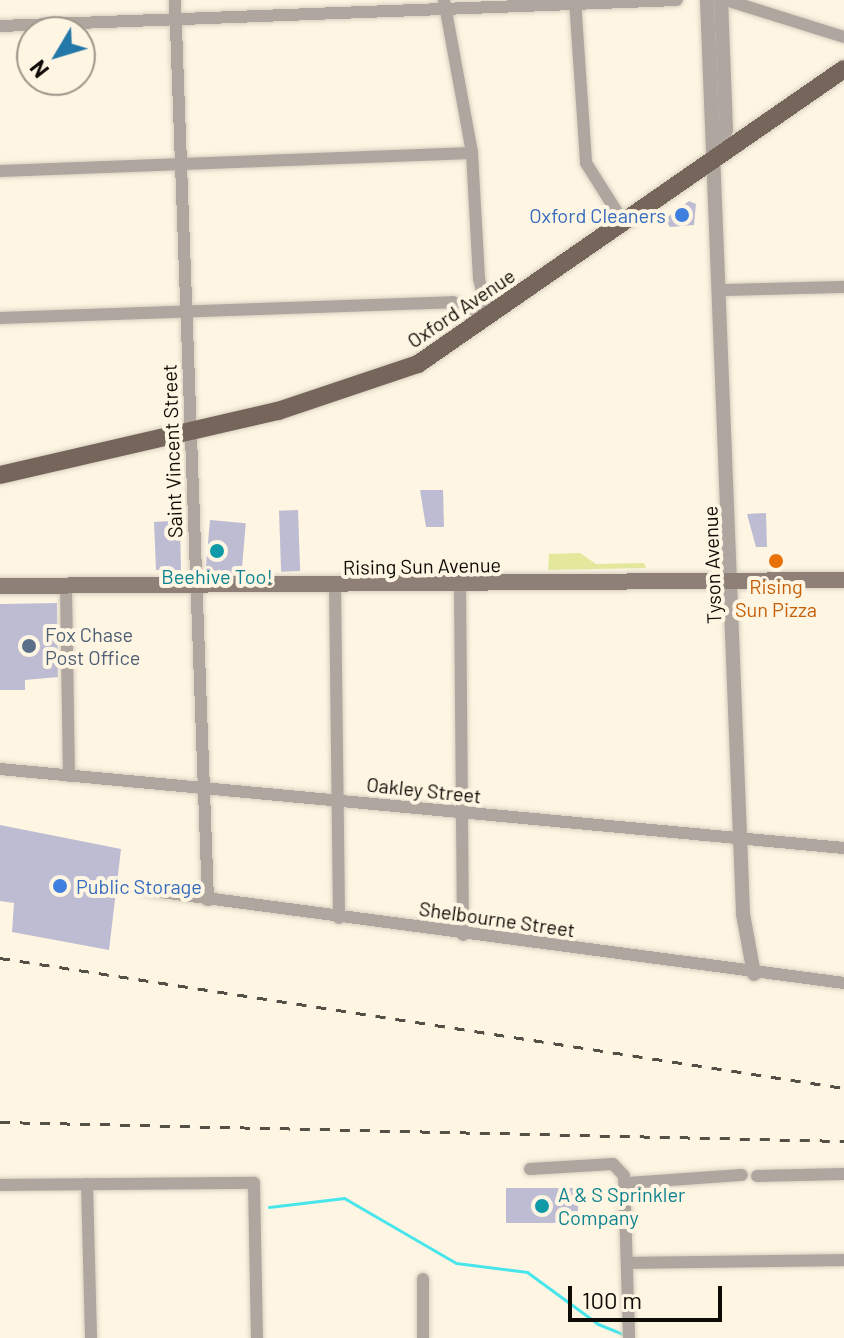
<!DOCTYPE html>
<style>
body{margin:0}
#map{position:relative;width:844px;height:1338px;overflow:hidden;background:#fef5e3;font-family:Barlow,sans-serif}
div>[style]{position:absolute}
.green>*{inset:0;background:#e4e89d}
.stream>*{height:3px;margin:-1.5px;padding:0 1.5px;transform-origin:1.5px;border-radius:1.5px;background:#48e6ea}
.building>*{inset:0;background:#bdbcd3;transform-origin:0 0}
.roads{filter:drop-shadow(0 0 2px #d8d0bf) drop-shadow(0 0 2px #d8d0bf)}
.minor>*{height:12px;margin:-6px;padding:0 6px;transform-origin:6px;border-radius:6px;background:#b0a6a0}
.tertiary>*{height:14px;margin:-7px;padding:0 7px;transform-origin:7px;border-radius:7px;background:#b0a6a0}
.secondary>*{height:16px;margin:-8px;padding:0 8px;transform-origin:8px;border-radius:8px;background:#8e8077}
.primary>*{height:18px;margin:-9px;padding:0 9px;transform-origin:9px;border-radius:9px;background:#76655a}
.rail>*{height:3px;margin-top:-1.5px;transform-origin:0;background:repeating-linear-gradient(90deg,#555046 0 10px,transparent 0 20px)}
.dots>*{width:22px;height:22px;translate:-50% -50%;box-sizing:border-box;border:4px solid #fef5e3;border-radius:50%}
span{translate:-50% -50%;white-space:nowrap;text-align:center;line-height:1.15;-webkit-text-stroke:8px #fef5e3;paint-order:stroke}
.shop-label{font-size:20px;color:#366cbe}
.right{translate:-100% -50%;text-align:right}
.left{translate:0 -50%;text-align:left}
.street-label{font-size:20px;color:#0f0c05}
.culture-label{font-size:20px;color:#0d838f}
.food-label{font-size:20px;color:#c56008}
.service-label{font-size:20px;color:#4e5e75}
.north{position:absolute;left:16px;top:16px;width:80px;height:80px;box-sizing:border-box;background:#fef5e3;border:2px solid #9e988a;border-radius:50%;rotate:232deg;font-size:22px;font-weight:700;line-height:32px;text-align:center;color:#0f0c05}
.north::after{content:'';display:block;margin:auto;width:28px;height:36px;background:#2478a8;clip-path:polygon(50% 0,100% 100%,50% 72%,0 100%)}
.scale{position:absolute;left:568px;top:1286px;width:154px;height:36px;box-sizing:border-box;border:4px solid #0f0c05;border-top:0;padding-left:10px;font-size:24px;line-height:28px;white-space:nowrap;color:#0f0c05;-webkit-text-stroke:6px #fef5e3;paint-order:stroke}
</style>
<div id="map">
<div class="green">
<div style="clip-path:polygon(580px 553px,596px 564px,644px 563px,646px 568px,548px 570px,549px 554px)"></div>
</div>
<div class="stream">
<div style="left:269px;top:1207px;width:76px;rotate:-6.8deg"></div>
<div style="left:344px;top:1198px;width:129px;rotate:30.1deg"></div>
<div style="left:456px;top:1263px;width:72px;rotate:7.2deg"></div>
<div style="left:527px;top:1272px;width:88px;rotate:36.2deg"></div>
<div style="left:598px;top:1324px;width:27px;rotate:22deg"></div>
</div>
<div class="building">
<div style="clip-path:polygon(689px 201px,696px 204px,694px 225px,670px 227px,665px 219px)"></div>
<div style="clip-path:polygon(420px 490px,443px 490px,444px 527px,426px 527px)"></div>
<div style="left:298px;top:510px;width:61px;height:19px;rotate:88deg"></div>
<div style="clip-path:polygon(766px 513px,767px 547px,756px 547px,747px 514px)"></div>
<div style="left:210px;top:520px;width:36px;height:51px;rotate:5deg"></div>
<div style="clip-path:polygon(169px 521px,180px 523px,181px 570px,156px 570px,154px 522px)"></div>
<div style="clip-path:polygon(57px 603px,58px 677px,25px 680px,25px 690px,0 690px,0 604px)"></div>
<div style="clip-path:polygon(0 825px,121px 849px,109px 950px,12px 932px,14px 903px,0 901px)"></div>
<div style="left:578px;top:1188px;width:35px;height:72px;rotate:90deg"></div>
</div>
<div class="roads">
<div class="minor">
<div style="left:175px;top:0;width:901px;rotate:87.9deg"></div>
<div style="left:444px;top:0;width:156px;rotate:79.6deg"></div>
<div style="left:472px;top:153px;width:126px;rotate:86.8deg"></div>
<div style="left:479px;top:279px;width:38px;rotate:75deg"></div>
<div style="left:575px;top:0;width:163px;rotate:86.1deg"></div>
<div style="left:586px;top:163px;width:71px;rotate:57.7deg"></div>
<div style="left:726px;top:0;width:124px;rotate:17.4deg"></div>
<div style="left:0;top:26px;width:677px;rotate:-2.2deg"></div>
<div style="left:0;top:171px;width:472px;rotate:-2.2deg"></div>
<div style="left:722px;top:290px;width:122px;rotate:-1.4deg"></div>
<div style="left:0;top:318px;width:453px;rotate:-2deg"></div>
<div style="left:453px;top:302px;width:39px;rotate:21deg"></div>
<div style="left:335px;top:586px;width:332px;rotate:89.3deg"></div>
<div style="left:460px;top:586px;width:349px;rotate:89.5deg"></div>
<div style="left:66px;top:587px;width:189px;rotate:89.1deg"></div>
<div style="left:0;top:769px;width:848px;rotate:5.35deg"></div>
<div style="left:146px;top:890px;width:704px;rotate:7.59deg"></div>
<div style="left:530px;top:1169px;width:83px;rotate:-3.4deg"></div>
<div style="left:613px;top:1164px;width:16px;rotate:47deg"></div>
<div style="left:624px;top:1176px;width:162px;rotate:88.2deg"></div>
<div style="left:757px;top:1176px;width:87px;rotate:-1.3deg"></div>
<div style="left:627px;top:1183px;width:115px;rotate:-4deg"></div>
<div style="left:87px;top:1184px;width:154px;rotate:88.5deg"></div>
<div style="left:0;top:1185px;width:254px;rotate:-0.5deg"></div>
<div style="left:254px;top:1183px;width:155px;rotate:88.9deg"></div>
<div style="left:628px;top:1263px;width:216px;rotate:-0.8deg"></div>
<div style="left:423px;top:1279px;width:59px;rotate:90deg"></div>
</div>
<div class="tertiary">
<div style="left:707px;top:0;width:915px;rotate:87.74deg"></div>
<div style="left:743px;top:914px;width:61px;rotate:79.6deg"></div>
<div style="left:717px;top:153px;width:25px;rotate:-69deg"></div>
<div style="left:726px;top:130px;width:130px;rotate:-92.2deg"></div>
</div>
<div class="secondary">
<div style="left:0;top:586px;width:844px;rotate:-0.41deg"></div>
</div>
<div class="primary">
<div style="left:0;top:475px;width:285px;rotate:-13deg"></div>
<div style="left:278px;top:411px;width:148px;rotate:-18.6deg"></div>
<div style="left:418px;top:364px;width:518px;rotate:-34.7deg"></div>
</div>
</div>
<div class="rail">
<div style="left:0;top:958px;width:854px;rotate:8.76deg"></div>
<div style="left:0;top:1122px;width:844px;rotate:1.29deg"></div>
</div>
<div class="dots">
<div style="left:682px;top:215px;background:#3f7fe0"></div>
<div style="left:217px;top:551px;background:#0f9aa8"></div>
<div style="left:776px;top:561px;background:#e8710a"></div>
<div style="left:29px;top:646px;background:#5c6f8a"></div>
<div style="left:60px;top:886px;background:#3f7fe0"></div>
<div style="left:542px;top:1206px;background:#0f9aa8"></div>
</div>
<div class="shop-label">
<span class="right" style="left:666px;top:215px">Oxford Cleaners</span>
<span class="left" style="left:76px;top:886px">Public Storage</span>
</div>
<div class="street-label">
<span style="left:461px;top:308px;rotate:-34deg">Oxford Avenue</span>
<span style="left:172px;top:451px;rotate:-92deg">Saint Vincent Street</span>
<span style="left:712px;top:565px;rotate:-92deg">Tyson Avenue</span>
<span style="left:422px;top:566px;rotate:-1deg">Rising Sun Avenue</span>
<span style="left:424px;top:790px;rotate:6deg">Oakley Street</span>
<span style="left:497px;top:919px;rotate:8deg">Shelbourne Street</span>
</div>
<div class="culture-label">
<span style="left:217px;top:576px">Beehive Too!</span>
<span class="left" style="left:558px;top:1206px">A &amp; S Sprinkler<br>Company</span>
</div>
<div class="food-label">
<span style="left:776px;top:598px">Rising<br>Sun Pizza</span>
</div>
<div class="service-label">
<span class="left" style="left:45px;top:646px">Fox Chase<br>Post Office</span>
</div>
<div class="north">N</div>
<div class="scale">100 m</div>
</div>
